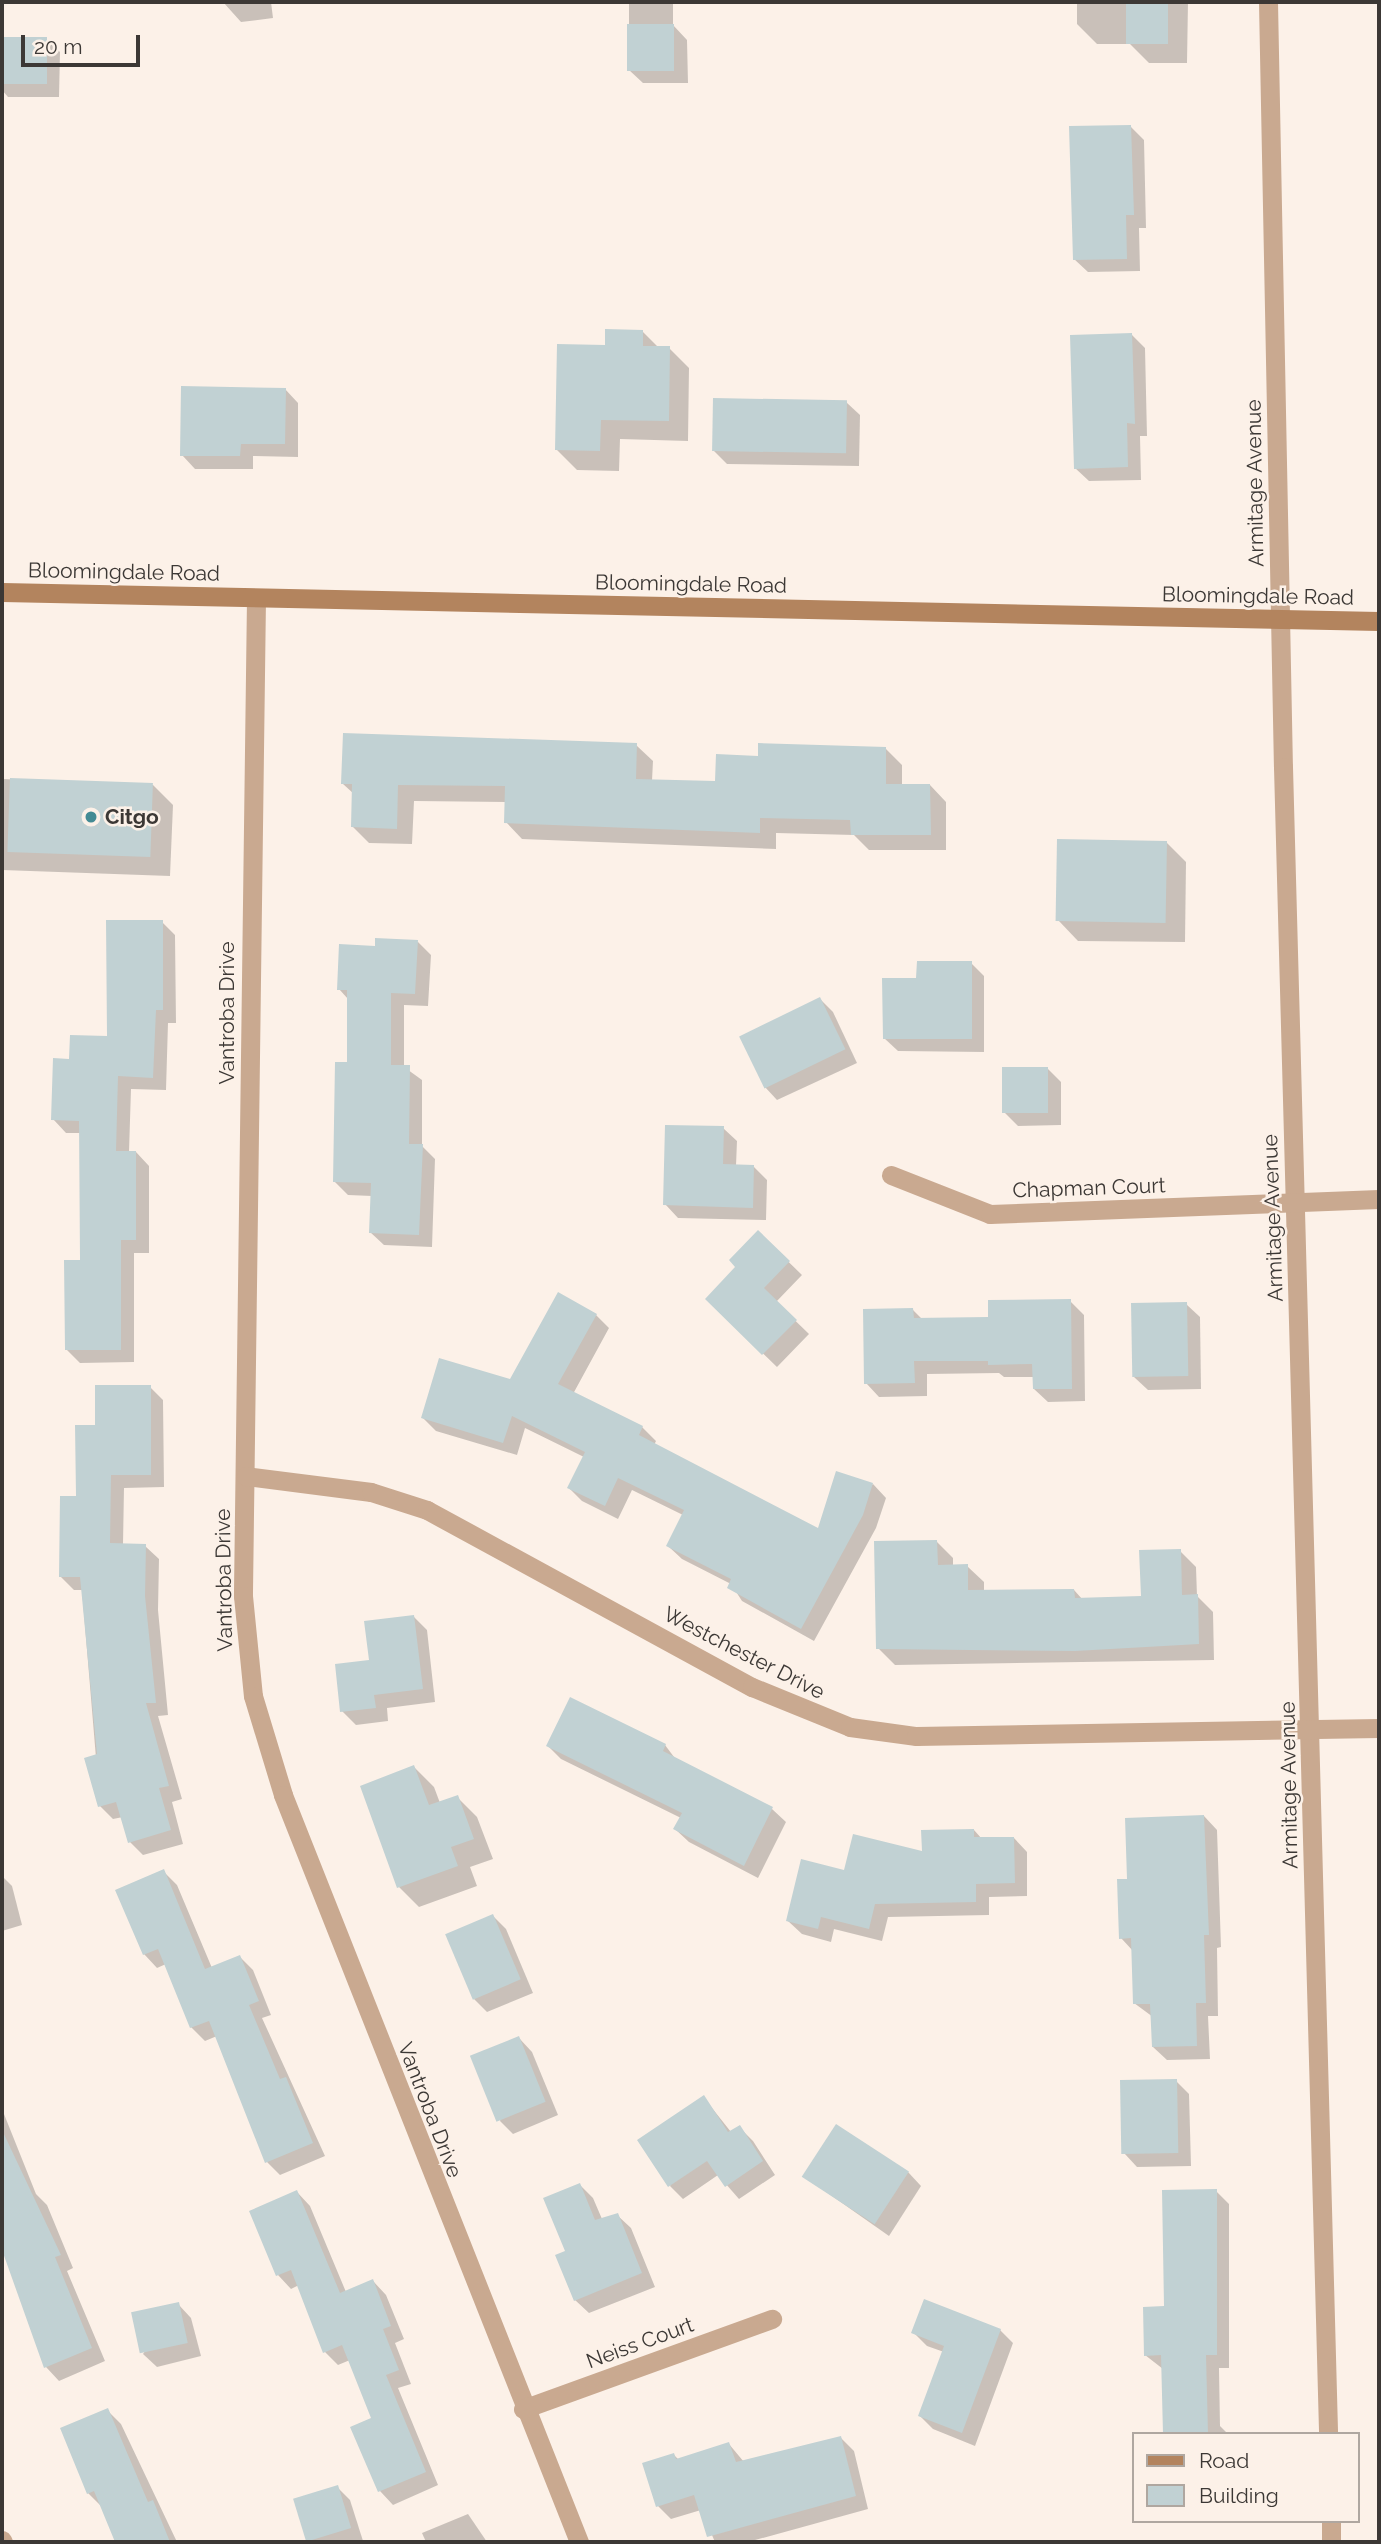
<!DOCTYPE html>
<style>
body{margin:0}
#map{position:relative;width:1381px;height:2544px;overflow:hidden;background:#fcf1e8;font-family:Raleway,sans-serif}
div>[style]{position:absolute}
.shadow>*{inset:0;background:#0003}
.building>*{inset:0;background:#c1d1d3;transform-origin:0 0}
.minor>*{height:19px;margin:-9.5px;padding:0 9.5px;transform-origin:9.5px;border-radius:9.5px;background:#c9a990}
.secondary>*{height:19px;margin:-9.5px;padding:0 9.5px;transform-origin:9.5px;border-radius:9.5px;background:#b3845e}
.dots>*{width:19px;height:19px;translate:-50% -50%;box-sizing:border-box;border:4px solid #fcf1e8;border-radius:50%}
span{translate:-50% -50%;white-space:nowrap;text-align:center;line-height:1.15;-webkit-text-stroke:5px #fcf1e8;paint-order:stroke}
.street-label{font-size:21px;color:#3c3835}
.poi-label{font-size:21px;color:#3c3835;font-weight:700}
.left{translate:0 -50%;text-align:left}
.frame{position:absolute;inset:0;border:4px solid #3c3835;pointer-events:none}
.legend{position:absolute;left:1132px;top:2432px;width:228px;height:91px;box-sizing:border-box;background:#fcf1e8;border:2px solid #afa7a0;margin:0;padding:9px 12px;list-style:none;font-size:21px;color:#3c3835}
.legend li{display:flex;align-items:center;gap:14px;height:35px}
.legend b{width:35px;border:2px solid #afa7a0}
.scale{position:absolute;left:21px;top:35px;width:119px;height:32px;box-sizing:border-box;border:4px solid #3c3835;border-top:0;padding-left:9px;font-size:21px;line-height:24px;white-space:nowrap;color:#3c3835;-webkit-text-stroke:5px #fcf1e8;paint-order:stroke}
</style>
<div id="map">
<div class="shadow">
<div style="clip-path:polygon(223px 2px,276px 2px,271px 2px,273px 18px,241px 22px)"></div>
<div style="clip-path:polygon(629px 2px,673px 2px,673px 25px,687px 40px,688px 83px,643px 83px,629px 70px)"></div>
<div style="clip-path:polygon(1077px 2px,1188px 2px,1187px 63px,1149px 63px,1130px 44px,1097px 44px,1077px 24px)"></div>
<div style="clip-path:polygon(2px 39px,46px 39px,60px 52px,59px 97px,8px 97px,2px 90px)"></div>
<div style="clip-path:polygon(1131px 127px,1144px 140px,1146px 228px,1139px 228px,1140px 271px,1088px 272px,1074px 259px)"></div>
<div style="clip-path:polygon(642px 331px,659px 348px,669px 348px,689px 368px,688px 441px,620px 439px,619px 471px,577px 470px,557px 450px,606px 346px)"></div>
<div style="clip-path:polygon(1132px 335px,1145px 348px,1147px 436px,1140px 436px,1141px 480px,1089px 481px,1075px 468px)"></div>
<div style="clip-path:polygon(285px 389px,298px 403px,298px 457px,253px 456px,253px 469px,195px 469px,182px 455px)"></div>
<div style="clip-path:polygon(846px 402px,860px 415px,859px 466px,727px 464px,713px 450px)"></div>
<div style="clip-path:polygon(636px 745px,653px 761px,652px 781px,716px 783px,759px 758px,886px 749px,902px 765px,902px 786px,930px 785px,946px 802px,946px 850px,869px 850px,854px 835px,776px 833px,776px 849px,522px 839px,506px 822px,506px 802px,414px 801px,412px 844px,369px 843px,352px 826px,354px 794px,343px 784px)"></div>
<div style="clip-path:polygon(2px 779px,153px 785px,173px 805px,170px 876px,2px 870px)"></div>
<div style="clip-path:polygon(1166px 842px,1186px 862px,1185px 942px,1078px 941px,1058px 920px)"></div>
<div style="clip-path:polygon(162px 922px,175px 935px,176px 1023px,168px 1023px,166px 1090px,131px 1089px,129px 1152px,136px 1152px,149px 1166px,149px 1253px,134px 1253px,134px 1362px,80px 1363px,66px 1349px,81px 1262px,81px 1133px,66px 1133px,53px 1119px,71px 1061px,109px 1038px)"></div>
<div style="clip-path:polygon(418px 942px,431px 955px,428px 1006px,404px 1005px,404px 1067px,422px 1080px,422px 1146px,435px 1159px,432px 1247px,384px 1245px,370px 1232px,372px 1196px,348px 1195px,334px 1181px,348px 1063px,348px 999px,339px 989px,377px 947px)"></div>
<div style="clip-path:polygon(971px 963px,984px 976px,984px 1052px,898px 1051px,884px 1038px)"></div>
<div style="clip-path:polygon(820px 999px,833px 1012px,857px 1063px,777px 1100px,764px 1086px)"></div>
<div style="clip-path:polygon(1047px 1068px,1061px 1082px,1061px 1125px,1018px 1126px,1004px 1112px)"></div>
<div style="clip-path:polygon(723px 1128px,737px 1141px,736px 1166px,754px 1167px,767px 1180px,766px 1220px,678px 1218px,665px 1204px)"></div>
<div style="clip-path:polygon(758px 1232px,802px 1275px,776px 1302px,809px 1334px,777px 1367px,707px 1299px,738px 1267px)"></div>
<div style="clip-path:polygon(1070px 1301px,1084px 1315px,1085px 1401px,1048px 1402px,1034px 1389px,1034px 1377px,1004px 1377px,999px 1373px,927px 1374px,927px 1396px,879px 1397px,866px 1383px,913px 1310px,922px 1319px,990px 1318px)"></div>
<div style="clip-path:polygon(1186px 1304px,1200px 1317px,1201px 1389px,1148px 1390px,1134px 1377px)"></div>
<div style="clip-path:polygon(596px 1315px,609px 1328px,573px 1394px,642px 1427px,656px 1441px,654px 1445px,819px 1531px,873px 1484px,886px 1498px,876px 1528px,814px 1641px,742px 1601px,731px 1584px,682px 1559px,668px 1546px,683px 1515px,632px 1490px,618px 1519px,582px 1501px,569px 1488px,584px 1457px,525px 1428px,517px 1455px,436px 1431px,423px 1418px,511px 1381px)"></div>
<div style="clip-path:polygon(150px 1387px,163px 1400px,164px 1487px,124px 1488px,123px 1545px,145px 1546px,159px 1559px,158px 1610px,168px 1715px,158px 1716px,182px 1799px,172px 1802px,183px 1844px,143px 1855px,130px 1842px,123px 1817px,113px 1819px,100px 1806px,82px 1590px,74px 1590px,60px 1576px,97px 1426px)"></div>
<div style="clip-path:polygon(937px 1542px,953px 1558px,953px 1566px,967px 1566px,984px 1582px,984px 1592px,1074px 1590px,1083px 1600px,1143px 1598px,1180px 1551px,1196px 1567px,1197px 1596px,1213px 1612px,1214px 1660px,895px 1665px,878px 1648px)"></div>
<div style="clip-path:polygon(414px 1617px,427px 1630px,435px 1702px,387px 1708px,388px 1721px,356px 1725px,342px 1711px,371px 1661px)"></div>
<div style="clip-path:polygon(665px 1745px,677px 1761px,772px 1809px,786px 1822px,758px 1878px,689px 1842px,675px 1829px,681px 1818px,561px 1759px,548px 1746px)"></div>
<div style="clip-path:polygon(414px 1767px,434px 1787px,440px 1803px,457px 1797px,477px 1817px,493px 1859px,470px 1867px,477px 1886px,419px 1907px,399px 1887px)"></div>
<div style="clip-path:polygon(1204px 1816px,1217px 1830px,1221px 1947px,1217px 1948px,1218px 2016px,1208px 2016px,1210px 2059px,1167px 2060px,1153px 2047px,1153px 2017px,1134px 2003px,1133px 1951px,1121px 1938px,1128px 1880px)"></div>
<div style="clip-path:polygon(974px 1830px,982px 1839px,1014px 1838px,1027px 1852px,1027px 1896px,989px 1897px,989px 1915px,888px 1917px,882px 1941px,834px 1929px,831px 1942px,802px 1934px,788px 1921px,846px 1872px,923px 1853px)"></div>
<div style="clip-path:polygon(163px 1871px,177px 1885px,212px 1968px,240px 1957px,253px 1970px,271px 2015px,262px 2018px,325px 2156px,280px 2175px,267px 2162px,217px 2036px,205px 2041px,191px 2027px,166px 1964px,157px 1968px,144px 1954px)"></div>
<div style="clip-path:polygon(2px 1876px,12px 1886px,22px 1925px,2px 1931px)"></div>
<div style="clip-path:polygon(493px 1916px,506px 1929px,533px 1993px,487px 2012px,473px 1998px)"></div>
<div style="clip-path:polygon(519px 2038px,532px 2052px,558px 2115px,513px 2134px,500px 2121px)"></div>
<div style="clip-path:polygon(1176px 2081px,1189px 2094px,1191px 2166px,1137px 2167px,1124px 2153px)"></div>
<div style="clip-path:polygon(704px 2098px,731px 2132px,739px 2127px,753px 2141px,775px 2175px,739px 2199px,718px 2175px,683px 2199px,670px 2186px)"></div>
<div style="clip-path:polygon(2px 2109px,36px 2194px,47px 2205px,73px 2268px,67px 2271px,105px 2361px,59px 2381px,46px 2367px,2px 2246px)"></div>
<div style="clip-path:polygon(908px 2172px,921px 2186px,889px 2236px,805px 2177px)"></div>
<div style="clip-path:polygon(580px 2185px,593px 2198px,602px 2219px,617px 2215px,631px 2228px,655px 2287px,589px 2313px,575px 2300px,567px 2252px)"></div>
<div style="clip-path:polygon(1216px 2191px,1229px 2204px,1229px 2368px,1219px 2368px,1220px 2426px,1228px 2434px,1163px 2434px,1163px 2369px,1145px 2355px)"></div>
<div style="clip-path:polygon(297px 2192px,310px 2206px,346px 2292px,373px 2281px,386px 2295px,404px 2339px,395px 2343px,411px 2384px,398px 2388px,438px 2485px,393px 2505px,380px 2491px,373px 2419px,350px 2360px,338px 2365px,325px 2352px,299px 2285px,291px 2289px,278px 2275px)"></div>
<div style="clip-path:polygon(178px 2304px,191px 2318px,201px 2356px,157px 2367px,143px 2354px)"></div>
<div style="clip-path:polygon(1000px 2330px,1013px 2343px,975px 2446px,933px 2429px,920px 2416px,944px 2352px,927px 2346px,913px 2332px)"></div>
<div style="clip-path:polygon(107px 2410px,121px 2424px,177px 2542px,117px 2542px,102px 2507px,88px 2493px)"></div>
<div style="clip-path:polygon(841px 2438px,854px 2451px,868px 2509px,748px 2542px,715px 2542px,701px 2510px,671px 2519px,658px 2506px,674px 2455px,679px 2460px,729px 2444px,744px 2462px)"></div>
<div style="clip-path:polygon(337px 2487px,350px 2500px,363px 2541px,308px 2542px)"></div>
<div style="clip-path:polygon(468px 2514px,487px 2542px,426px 2542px,422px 2533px)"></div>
</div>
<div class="building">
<div style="left:1126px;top:2px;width:42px;height:42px"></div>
<div style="left:627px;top:24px;width:47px;height:47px"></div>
<div style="left:2px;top:37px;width:45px;height:47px"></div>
<div style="clip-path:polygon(1131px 125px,1134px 215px,1126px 215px,1127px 259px,1073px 260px,1069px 126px)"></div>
<div style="clip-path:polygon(605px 329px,643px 330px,643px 346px,670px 346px,669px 421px,601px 420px,600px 451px,555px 450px,557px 344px,605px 345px)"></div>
<div style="clip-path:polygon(1132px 333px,1135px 424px,1127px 423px,1128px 467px,1074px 469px,1070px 335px)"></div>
<div style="clip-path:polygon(181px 386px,286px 388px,285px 444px,241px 444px,240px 456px,180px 456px)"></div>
<div style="left:713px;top:398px;width:134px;height:53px;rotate:1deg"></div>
<div style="clip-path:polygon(343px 733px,637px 743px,636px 779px,715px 781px,716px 754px,758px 756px,758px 743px,886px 747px,886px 784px,930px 784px,931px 835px,851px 835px,850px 820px,760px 818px,760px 833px,504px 823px,505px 786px,398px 785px,397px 829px,351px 827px,352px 784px,341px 784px)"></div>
<div style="left:10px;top:778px;width:143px;height:74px;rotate:2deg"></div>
<div style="left:1057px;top:839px;width:110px;height:82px;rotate:1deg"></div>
<div style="clip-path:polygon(106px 920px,163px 920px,163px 1010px,156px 1010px,153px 1078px,118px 1076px,116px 1151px,136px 1151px,136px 1240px,121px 1240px,121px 1350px,65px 1350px,64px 1260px,80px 1260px,79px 1121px,51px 1120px,53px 1058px,69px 1059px,70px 1035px,107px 1036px)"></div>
<div style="clip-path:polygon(375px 938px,418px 940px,415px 994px,391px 993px,391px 1065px,410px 1065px,409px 1144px,423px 1144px,419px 1235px,369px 1233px,371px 1183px,333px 1182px,335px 1062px,347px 1062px,347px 990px,337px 990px,339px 944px,375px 946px)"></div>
<div style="clip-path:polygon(917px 961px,972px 961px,972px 1039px,883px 1039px,882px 978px,916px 978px)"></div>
<div style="left:820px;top:997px;width:58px;height:90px;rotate:64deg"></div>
<div style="left:1002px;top:1067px;width:46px;height:46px"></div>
<div style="clip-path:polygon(665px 1125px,724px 1126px,723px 1164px,754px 1165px,753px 1208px,663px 1205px)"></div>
<div style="clip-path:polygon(758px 1230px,790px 1261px,764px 1288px,797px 1320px,762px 1355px,705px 1299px,735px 1267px,729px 1260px)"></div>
<div style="clip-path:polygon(558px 1292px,597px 1314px,558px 1384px,643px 1426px,639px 1435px,818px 1528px,836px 1471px,873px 1483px,863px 1515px,801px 1629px,727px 1588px,731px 1579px,666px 1546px,684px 1510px,618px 1478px,605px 1506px,567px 1488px,585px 1452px,512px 1416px,503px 1443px,421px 1418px,439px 1358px,510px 1379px)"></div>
<div style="clip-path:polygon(1071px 1299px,1072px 1389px,1033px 1389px,1032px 1364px,988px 1365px,988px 1361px,914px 1361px,915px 1383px,864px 1384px,863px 1309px,913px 1308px,914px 1318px,988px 1317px,988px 1300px)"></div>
<div style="left:1187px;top:1302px;width:74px;height:56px;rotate:89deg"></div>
<div style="clip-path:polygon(95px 1385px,151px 1385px,151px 1475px,111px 1475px,110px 1543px,146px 1544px,145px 1596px,156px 1703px,146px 1703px,169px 1786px,159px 1788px,171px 1830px,128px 1843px,116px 1802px,98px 1807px,84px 1758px,97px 1754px,80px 1577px,59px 1577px,60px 1496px,76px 1496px,75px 1425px,95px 1425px)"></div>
<div style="clip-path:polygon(937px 1540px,938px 1565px,968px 1564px,968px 1590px,1074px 1589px,1075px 1598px,1141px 1596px,1139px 1550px,1181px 1549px,1182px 1595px,1198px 1594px,1199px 1644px,1075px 1651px,876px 1649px,874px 1541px)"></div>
<div style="clip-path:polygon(414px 1615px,423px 1689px,374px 1695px,376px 1708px,340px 1712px,335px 1664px,369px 1660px,364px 1621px)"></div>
<div style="clip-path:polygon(570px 1697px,666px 1744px,663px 1751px,773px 1807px,744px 1866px,673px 1829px,682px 1813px,546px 1746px)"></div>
<div style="clip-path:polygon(414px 1765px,429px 1805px,458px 1795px,474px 1839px,451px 1847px,458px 1866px,397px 1888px,360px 1786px)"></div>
<div style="clip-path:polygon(1204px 1815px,1209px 1935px,1204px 1935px,1206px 2003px,1196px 2003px,1197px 2046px,1152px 2047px,1150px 2004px,1133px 2004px,1131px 1938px,1119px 1939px,1117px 1879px,1127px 1879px,1125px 1818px)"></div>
<div style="clip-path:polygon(974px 1829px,974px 1837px,1014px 1837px,1015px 1883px,976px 1884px,976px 1902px,875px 1904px,869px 1929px,821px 1917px,818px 1929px,786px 1921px,801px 1859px,844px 1870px,853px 1834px,922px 1851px,921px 1830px)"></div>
<div style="clip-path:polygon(164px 1869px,205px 1969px,240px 1955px,259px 2001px,249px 2005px,280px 2079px,286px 2077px,313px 2143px,265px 2163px,209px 2021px,190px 2028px,158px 1949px,143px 1955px,115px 1890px)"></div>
<div style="left:493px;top:1914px;width:71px;height:52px;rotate:67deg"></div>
<div style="left:519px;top:2036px;width:71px;height:53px;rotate:68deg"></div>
<div style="left:1177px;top:2079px;width:74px;height:57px;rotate:89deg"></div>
<div style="clip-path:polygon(704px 2095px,728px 2132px,740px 2125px,763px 2161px,725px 2187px,707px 2161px,668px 2187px,637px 2140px)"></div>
<div style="left:836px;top:2124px;width:87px;height:63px;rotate:33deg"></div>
<div style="clip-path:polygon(2px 2130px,61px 2255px,55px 2257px,92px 2348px,44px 2368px,2px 2250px)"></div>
<div style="clip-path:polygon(580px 2183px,595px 2220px,618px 2213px,642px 2273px,574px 2301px,555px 2255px,565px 2251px,543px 2198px)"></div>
<div style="clip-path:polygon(1217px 2189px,1217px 2355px,1206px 2355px,1208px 2434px,1163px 2434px,1161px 2355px,1144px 2356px,1143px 2307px,1164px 2306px,1162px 2190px)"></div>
<div style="clip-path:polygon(297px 2190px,340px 2293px,373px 2279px,391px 2326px,383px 2329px,399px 2370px,386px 2375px,426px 2472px,378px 2492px,350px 2427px,371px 2418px,342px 2345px,323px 2353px,291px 2270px,276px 2276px,249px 2211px)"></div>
<div style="clip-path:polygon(924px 2299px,1001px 2329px,962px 2433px,918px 2416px,944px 2346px,911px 2333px)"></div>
<div style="left:179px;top:2302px;width:42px;height:49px;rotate:78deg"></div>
<div style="clip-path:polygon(108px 2408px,148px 2502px,153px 2500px,170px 2542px,115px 2542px,94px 2491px,87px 2494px,60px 2428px)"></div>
<div style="clip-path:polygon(841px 2436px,856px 2496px,707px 2537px,694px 2495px,656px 2507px,642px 2463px,674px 2453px,676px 2459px,729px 2442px,736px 2462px)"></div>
<div style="left:338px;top:2485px;width:45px;height:47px;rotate:73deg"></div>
</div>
<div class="minor">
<div style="left:1268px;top:2px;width:765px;rotate:88.88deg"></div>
<div style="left:1283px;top:767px;width:1668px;rotate:88.45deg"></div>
<div style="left:256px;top:598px;width:998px;rotate:90.75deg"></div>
<div style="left:243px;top:1596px;width:100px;rotate:84.3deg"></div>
<div style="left:253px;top:1696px;width:103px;rotate:73.1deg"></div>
<div style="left:283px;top:1795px;width:804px;rotate:68.38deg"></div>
<div style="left:891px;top:1175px;width:106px;rotate:21.5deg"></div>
<div style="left:990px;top:1214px;width:389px;rotate:-2.2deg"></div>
<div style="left:246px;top:1476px;width:126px;rotate:7.3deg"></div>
<div style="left:371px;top:1492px;width:59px;rotate:17.8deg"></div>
<div style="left:427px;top:1510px;width:370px;rotate:28.6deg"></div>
<div style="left:752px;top:1687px;width:106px;rotate:22.2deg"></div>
<div style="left:850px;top:1727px;width:67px;rotate:7.8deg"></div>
<div style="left:916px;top:1736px;width:463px;rotate:-1deg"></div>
<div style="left:523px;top:2409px;width:265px;rotate:-19.9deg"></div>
<div style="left:1331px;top:2521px;width:21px;rotate:90deg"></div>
<div style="left:2px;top:2540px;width:2px;rotate:63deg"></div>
</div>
<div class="secondary">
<div style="left:2px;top:592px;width:1377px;rotate:1.21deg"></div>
</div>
<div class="dots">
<div style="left:91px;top:817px;background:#448b94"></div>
</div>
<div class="street-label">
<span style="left:1255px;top:483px;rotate:-91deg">Armitage Avenue</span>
<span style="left:124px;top:572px;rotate:1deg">Bloomingdale Road</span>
<span style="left:691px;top:584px;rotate:1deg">Bloomingdale Road</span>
<span style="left:1258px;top:596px;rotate:1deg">Bloomingdale Road</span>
<span style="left:227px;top:1013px;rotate:-90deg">Vantroba Drive</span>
<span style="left:1089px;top:1188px;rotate:-2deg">Chapman Court</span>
<span style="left:1273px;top:1218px;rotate:-92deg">Armitage Avenue</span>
<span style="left:224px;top:1580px;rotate:-91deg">Vantroba Drive</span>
<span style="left:744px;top:1653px;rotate:27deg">Westchester Drive</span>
<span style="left:1289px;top:1785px;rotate:-91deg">Armitage Avenue</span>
<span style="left:430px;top:2110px;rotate:69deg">Vantroba Drive</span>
<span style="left:640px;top:2343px;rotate:-20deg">Neiss Court</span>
</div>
<div class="poi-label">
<span class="left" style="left:105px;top:817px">Citgo</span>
</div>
<div class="frame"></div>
<ul class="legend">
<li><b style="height:9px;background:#b3845e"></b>Road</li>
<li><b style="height:19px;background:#c1d1d3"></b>Building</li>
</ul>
<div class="scale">20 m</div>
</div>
